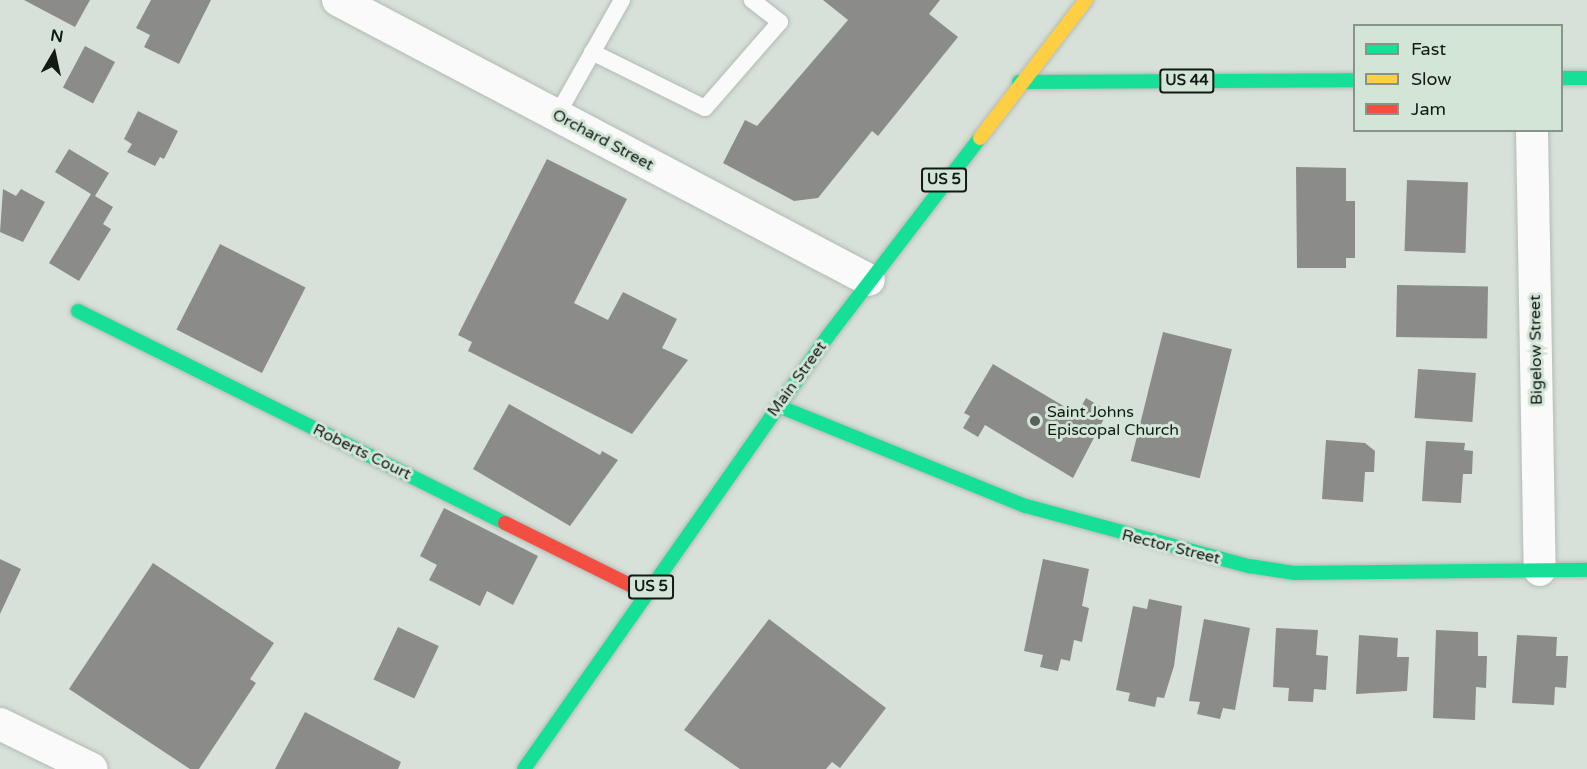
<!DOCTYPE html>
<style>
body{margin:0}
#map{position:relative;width:1587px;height:769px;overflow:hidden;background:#d7e1d9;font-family:"Varela Round",sans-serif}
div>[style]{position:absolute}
.building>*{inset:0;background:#8b8b89;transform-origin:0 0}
.roads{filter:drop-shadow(0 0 2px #b3bab5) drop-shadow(0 0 2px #b3bab5)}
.lane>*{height:16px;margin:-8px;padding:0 8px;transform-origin:8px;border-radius:8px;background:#f9faf9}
.street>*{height:32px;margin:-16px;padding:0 16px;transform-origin:16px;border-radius:16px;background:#f9faf9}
.fast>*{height:14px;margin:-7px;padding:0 7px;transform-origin:7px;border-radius:7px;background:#16e098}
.slow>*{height:14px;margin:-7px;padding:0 7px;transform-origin:7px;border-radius:7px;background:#ffcf43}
.jam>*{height:14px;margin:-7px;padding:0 7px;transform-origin:7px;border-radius:7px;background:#f24e42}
.dots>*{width:16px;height:16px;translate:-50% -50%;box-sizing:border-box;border:3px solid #d3e5d7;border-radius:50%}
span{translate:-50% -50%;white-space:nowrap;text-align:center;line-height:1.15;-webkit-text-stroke:6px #d3e5d7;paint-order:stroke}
.shield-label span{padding:2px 4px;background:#d3e5d7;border:2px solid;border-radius:4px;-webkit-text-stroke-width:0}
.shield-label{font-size:15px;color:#131a15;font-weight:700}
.street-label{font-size:16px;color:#131a15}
.poi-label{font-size:16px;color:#131a15}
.left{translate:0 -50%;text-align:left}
.legend{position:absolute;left:1353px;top:24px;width:210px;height:108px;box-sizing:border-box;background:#d3e5d7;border:2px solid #869489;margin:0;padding:8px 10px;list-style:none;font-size:18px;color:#131a15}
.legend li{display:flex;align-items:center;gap:12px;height:30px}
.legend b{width:30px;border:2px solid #869489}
.north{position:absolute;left:24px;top:24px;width:60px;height:60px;-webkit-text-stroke:4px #d3e5d7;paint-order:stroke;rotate:9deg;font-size:16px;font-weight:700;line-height:24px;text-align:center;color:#131a15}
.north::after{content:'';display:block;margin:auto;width:21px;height:27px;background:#131a15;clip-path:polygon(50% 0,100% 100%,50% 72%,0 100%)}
</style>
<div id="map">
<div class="building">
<div style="clip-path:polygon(24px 0,90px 0,75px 27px)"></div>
<div style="clip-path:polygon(151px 0,211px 0,179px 64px,144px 47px,150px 35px,136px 28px)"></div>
<div style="clip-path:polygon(823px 0,940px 0,929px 14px,958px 37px,878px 136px,872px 131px,818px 198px,794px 201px,723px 163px,745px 120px,757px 126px,848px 20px)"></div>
<div style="left:85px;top:46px;width:34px;height:47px;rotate:28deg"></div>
<div style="clip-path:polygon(138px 111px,178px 131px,164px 159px,160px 157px,155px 166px,127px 152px,132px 144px,124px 139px)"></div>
<div style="clip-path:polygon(69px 149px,109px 173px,95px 196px,113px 207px,103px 224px,111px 229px,79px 281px,49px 263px,91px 194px,55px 172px)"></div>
<div style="clip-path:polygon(547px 159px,627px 199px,574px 303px,608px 320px,623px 292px,677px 319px,662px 348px,688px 360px,632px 434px,468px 351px,472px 342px,458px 335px)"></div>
<div style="clip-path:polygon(1296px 167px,1346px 168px,1346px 201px,1355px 201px,1355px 258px,1346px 258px,1346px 268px,1297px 268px)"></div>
<div style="left:1407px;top:180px;width:61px;height:71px;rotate:2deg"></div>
<div style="clip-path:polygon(3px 189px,16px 196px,21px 189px,45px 202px,23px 242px,0 232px)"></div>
<div style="left:220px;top:244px;width:96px;height:96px;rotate:27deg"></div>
<div style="left:1397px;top:285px;width:91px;height:52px;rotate:1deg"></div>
<div style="left:1163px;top:332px;width:71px;height:133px;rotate:14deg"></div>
<div style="clip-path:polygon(993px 364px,1077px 414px,1086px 398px,1108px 411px,1073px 478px,985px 425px,978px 437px,963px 428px,970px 416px,964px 413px)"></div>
<div style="left:1418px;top:369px;width:58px;height:49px;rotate:4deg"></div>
<div style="clip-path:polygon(509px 404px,600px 455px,602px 451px,618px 460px,570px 526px,473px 469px)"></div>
<div style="clip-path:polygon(1326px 440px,1365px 443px,1375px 451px,1374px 472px,1365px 472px,1363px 502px,1322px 499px)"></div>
<div style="clip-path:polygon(1426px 441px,1465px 443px,1464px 450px,1473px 451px,1472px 474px,1463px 474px,1461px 503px,1422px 501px)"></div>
<div style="clip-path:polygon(444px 508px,538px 556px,513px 605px,487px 591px,480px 606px,429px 580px,437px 565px,420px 556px)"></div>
<div style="clip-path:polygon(0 559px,21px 569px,0 614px)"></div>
<div style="clip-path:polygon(1043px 559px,1089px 569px,1082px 606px,1089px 608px,1082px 642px,1074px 640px,1070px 661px,1061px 659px,1058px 671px,1040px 667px,1043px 655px,1024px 651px)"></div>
<div style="clip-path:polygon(153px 563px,274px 643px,250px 679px,256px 683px,199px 769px,190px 769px,69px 689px)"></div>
<div style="clip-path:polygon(1149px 599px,1182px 606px,1174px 666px,1164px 698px,1157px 697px,1155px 707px,1128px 701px,1130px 693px,1116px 690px,1133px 606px,1147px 609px)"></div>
<div style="clip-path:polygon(769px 619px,886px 708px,840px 768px,832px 762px,826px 769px,740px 769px,684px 730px)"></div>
<div style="clip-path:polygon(1204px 619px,1250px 628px,1235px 710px,1223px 708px,1220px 719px,1197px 714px,1200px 702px,1189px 701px)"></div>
<div style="left:398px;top:627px;width:45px;height:58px;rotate:25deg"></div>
<div style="clip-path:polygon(1276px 628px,1318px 630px,1316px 655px,1328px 656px,1326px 690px,1314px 689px,1313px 702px,1288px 701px,1289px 688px,1273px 687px)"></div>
<div style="clip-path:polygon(1436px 630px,1478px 632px,1478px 656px,1487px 656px,1486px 688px,1476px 687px,1475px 720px,1433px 718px)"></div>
<div style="clip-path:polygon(1359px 635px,1398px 638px,1397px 657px,1409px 657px,1407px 691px,1356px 694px)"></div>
<div style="clip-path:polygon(1517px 635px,1557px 637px,1556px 656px,1568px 656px,1566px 688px,1555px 687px,1554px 705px,1512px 703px)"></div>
<div style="clip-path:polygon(305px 712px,401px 762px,398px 769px,275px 769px)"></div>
</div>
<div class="roads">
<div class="lane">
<div style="left:592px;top:52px;width:126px;rotate:26.4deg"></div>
<div style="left:705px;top:108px;width:114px;rotate:-48.9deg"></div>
<div style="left:780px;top:22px;width:36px;rotate:-142deg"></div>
<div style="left:557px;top:115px;width:132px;rotate:-60.5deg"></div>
</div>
<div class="street">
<div style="left:338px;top:0;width:600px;rotate:27.8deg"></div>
<div style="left:1532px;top:130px;width:440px;rotate:89deg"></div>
<div style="left:0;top:724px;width:102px;rotate:26.1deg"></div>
</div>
<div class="fast">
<div style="left:1562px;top:78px;width:25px"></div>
<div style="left:1019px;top:82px;width:335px;rotate:-0.3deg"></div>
<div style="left:78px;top:311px;width:477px;rotate:26.4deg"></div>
<div style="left:778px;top:406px;width:267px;rotate:22deg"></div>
<div style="left:1026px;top:506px;width:231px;rotate:15.1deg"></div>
<div style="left:1249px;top:566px;width:47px;rotate:8.7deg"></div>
<div style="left:1295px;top:573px;width:292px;rotate:-0.6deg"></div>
<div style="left:524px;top:769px;width:529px;rotate:-54.93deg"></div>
<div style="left:828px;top:336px;width:250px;rotate:-52.5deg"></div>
</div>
<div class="slow">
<div style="left:980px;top:138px;width:174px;rotate:-52.5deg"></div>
</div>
<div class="jam">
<div style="left:505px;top:523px;width:157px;rotate:26.4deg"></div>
</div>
</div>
<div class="dots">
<div style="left:1035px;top:421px;background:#58605a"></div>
</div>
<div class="shield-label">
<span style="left:1187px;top:81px">US 44</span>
<span style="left:944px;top:180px">US 5</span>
<span style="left:651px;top:587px">US 5</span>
</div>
<div class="street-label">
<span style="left:603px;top:140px;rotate:28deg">Orchard Street</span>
<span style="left:1536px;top:350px;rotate:-91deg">Bigelow Street</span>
<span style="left:797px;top:379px;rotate:-54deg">Main Street</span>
<span style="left:362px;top:452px;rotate:26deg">Roberts Court</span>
<span style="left:1171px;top:547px;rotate:14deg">Rector Street</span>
</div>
<div class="poi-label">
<span class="left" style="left:1047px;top:421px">Saint Johns<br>Episcopal Church</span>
</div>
<ul class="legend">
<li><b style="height:8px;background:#16e098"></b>Fast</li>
<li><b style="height:8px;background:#ffcf43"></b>Slow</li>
<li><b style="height:8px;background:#f24e42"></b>Jam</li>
</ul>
<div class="north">N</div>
</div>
